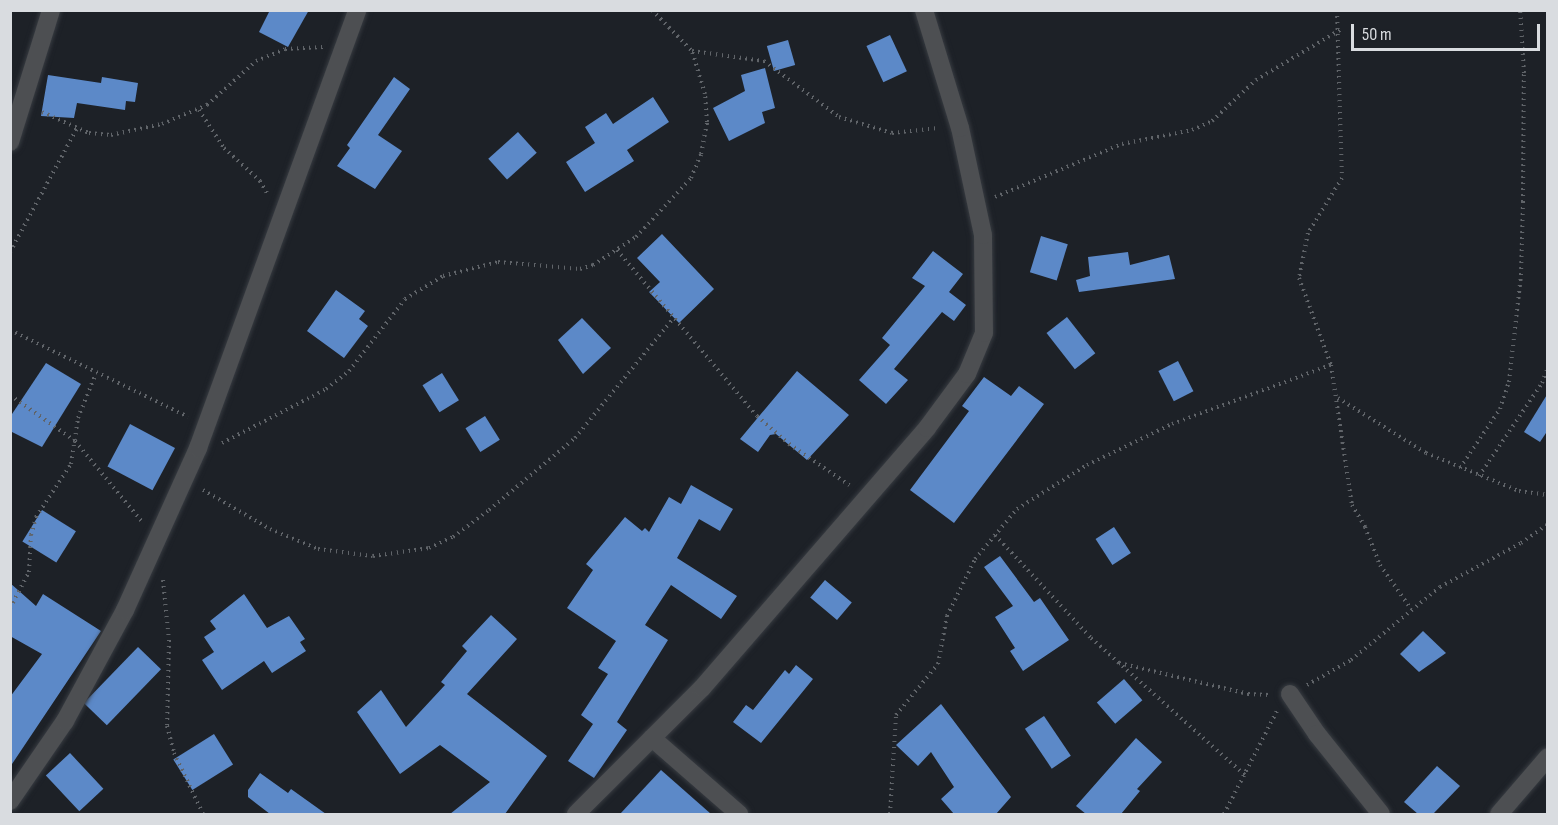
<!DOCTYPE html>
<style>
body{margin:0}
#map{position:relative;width:1558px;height:825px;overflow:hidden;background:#1d2127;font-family:"Sofia Sans Condensed",sans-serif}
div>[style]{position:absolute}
.building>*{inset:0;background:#5c89c8;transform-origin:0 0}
.path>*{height:4px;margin-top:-2px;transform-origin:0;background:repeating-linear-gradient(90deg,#606469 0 1.5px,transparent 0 6px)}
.roads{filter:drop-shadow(0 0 2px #373b41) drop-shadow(0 0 2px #373b41)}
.minor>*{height:18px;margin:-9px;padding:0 9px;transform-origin:9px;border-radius:9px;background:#4d4f52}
span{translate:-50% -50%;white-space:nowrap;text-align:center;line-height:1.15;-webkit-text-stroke:6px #1d2127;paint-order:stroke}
.frame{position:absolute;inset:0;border:12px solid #d9dce0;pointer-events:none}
.scale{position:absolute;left:1351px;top:24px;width:189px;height:27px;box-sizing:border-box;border:3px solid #d9dce0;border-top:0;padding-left:8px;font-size:18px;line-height:21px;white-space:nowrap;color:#d9dce0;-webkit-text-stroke:4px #1d2127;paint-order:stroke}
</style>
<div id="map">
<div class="building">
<div style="clip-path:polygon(270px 10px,309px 10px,288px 47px,259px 32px)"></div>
<div style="left:890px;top:35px;width:40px;height:26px;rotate:65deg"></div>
<div style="left:788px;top:40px;width:26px;height:22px;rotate:74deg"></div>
<div style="clip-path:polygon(765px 68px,775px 108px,762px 112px,765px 123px,729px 141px,713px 108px,745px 91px,741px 75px)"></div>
<div style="clip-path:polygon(48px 75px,101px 83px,102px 77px,138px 83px,135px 102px,126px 101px,125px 110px,77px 103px,74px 118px,41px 116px)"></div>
<div style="clip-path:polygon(394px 77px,410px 89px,378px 135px,402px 151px,375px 189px,337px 166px,350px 148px,347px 145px)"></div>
<div style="clip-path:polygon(653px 97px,669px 122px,627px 150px,634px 161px,585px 192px,566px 162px,595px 143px,585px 127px,606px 113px,613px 124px)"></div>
<div style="left:518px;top:132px;width:28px;height:40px;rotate:48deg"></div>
<div style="clip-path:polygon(662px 234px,714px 289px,679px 323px,649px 292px,660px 282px,637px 258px)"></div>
<div style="left:1041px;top:236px;width:28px;height:38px;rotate:17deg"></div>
<div style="clip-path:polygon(933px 251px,963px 274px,949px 292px,966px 305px,954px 321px,942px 312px,894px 369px,908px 380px,886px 404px,859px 380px,890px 345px,882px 338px,925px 286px,912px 278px)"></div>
<div style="clip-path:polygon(1128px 252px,1130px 265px,1169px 255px,1175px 279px,1079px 292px,1076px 280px,1090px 276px,1088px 257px)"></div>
<div style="clip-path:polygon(336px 290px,365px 311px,359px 319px,368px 326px,344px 358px,307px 331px)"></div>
<div style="left:1067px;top:317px;width:46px;height:26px;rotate:52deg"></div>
<div style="clip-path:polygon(582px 318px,611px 348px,583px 374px,558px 340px)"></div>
<div style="left:1178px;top:361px;width:34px;height:22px;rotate:63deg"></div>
<div style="clip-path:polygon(46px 363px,81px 384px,42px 447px,10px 431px,10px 417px)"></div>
<div style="clip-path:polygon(797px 371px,849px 415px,807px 460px,776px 434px,770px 435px,758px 452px,740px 439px)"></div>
<div style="left:442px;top:373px;width:32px;height:23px;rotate:58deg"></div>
<div style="clip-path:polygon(984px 377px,1011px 396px,1019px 386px,1044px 404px,954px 523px,910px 490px,969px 411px,962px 406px)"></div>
<div style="clip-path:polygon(1548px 393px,1548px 430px,1540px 442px,1524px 432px)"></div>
<div style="left:485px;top:416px;width:28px;height:23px;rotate:58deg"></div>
<div style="left:130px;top:424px;width:51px;height:48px;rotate:28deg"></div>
<div style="clip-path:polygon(691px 485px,733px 509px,720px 531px,699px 519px,677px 558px,737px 596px,721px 619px,671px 585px,645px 625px,668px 640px,617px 722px,627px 730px,594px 778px,568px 761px,593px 724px,581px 715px,608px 674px,598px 668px,616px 641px,567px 608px,593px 570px,586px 564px,625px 517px,642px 531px,645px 528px,649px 532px,669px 497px,681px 504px)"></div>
<div style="left:42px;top:510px;width:40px;height:37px;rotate:32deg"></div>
<div style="left:1114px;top:527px;width:31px;height:22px;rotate:57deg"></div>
<div style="clip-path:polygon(1000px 556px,1034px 602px,1040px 598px,1069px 640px,1023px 671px,1010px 651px,1015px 648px,995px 617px,1013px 606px,984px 567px)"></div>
<div style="left:825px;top:580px;width:35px;height:23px;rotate:40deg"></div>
<div style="clip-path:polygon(10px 583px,36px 606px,43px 594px,101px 631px,10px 767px,10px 697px,42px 654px,10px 636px)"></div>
<div style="clip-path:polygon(244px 594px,267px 628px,289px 616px,305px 639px,300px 642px,306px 651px,272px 673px,264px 661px,222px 690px,202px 660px,214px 652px,204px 637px,216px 629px,210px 621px)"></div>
<div style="clip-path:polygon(491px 615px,517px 639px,467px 694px,547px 756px,505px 814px,450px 814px,490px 782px,440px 745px,400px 774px,357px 712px,381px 690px,406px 727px,445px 685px,441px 682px,467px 651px,462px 646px)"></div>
<div style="clip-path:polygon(1423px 631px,1446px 653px,1419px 672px,1400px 654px)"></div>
<div style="left:138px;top:647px;width:32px;height:78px;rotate:44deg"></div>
<div style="clip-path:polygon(796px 665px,813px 679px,761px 743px,733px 722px,746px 705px,753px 710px,785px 670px,789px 674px)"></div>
<div style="left:1124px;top:679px;width:28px;height:36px;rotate:49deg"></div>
<div style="clip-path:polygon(941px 704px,1011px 797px,996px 814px,954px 814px,941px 799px,954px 787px,931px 752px,918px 766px,896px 745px)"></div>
<div style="left:1044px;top:716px;width:48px;height:23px;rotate:56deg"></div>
<div style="left:214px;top:734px;width:36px;height:48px;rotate:58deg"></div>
<div style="clip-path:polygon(1136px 738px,1162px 762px,1137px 789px,1140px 791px,1121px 814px,1086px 814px,1076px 806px)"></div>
<div style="left:70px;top:753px;width:49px;height:33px;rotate:47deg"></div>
<div style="clip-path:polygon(1437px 766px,1460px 786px,1433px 814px,1418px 814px,1404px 802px)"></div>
<div style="clip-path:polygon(661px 770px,711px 814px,620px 814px)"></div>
<div style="clip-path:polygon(260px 773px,288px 793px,291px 789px,326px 814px,270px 814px,248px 797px,248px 790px)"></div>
</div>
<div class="path">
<div style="left:652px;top:10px;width:57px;rotate:45.7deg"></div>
<div style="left:692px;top:51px;width:73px;rotate:7.9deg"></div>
<div style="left:764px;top:61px;width:94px;rotate:36.7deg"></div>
<div style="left:839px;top:117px;width:55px;rotate:16.8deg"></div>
<div style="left:892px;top:133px;width:46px;rotate:-6.2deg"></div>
<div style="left:1337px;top:10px;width:168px;rotate:88.3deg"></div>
<div style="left:1342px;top:178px;width:65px;rotate:121.7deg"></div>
<div style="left:1308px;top:233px;width:46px;rotate:101.3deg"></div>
<div style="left:1299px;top:278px;width:93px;rotate:69.8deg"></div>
<div style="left:1331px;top:365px;width:142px;rotate:81.5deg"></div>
<div style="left:1352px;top:505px;width:26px;rotate:59deg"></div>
<div style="left:1365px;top:527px;width:41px;rotate:68.5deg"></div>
<div style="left:1380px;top:565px;width:54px;rotate:54.8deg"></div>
<div style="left:199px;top:110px;width:45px;rotate:56.7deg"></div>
<div style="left:224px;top:148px;width:49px;rotate:42.5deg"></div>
<div style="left:260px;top:181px;width:16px;rotate:60deg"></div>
<div style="left:42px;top:112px;width:51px;rotate:24.1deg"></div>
<div style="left:89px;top:133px;width:22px;rotate:5deg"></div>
<div style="left:111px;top:135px;width:52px;rotate:-12.2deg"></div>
<div style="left:162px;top:124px;width:49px;rotate:-22.9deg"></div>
<div style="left:207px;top:105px;width:66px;rotate:-41.9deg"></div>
<div style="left:256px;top:61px;width:31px;rotate:-22deg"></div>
<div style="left:285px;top:49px;width:38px;rotate:-3deg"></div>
<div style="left:995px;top:197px;width:138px;rotate:-22.7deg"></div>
<div style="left:1122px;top:144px;width:71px;rotate:-11.3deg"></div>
<div style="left:1192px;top:130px;width:22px;rotate:-24deg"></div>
<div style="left:1212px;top:121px;width:60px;rotate:-43deg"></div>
<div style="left:1256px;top:80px;width:98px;rotate:-30.8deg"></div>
<div style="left:617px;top:250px;width:217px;rotate:49.9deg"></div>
<div style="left:757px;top:416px;width:43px;rotate:41.2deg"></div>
<div style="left:789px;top:444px;width:73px;rotate:34.3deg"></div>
<div style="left:10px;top:252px;width:141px;rotate:-61.6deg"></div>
<div style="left:10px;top:330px;width:198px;rotate:26deg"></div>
<div style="left:10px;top:395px;width:80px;rotate:35.3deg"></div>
<div style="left:75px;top:441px;width:107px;rotate:50.3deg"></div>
<div style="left:1338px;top:398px;width:104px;rotate:32deg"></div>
<div style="left:1426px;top:453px;width:100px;rotate:22.2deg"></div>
<div style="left:1519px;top:491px;width:29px;rotate:8deg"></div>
<div style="left:222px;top:443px;width:117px;rotate:-27.4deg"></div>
<div style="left:326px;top:389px;width:29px;rotate:-38deg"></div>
<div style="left:349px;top:371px;width:91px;rotate:-52.1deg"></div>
<div style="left:405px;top:299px;width:44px;rotate:-31.2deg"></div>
<div style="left:443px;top:276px;width:57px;rotate:-14.3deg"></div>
<div style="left:498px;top:262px;width:82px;rotate:4.9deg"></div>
<div style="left:580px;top:269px;width:14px;rotate:-17deg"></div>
<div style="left:593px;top:265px;width:51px;rotate:-33.1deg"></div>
<div style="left:636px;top:237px;width:81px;rotate:-47deg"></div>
<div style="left:691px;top:178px;width:26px;rotate:-67deg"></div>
<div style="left:701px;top:154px;width:33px;rotate:-79deg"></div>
<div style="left:707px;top:122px;width:28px;rotate:-94deg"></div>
<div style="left:705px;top:94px;width:45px;rotate:-106.8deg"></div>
<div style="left:1460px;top:468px;width:71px;rotate:-55.9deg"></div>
<div style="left:1500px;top:409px;width:28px;rotate:-72deg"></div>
<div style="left:1509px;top:382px;width:108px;rotate:-83.6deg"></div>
<div style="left:1521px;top:275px;width:73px;rotate:-88.4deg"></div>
<div style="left:1523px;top:202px;width:129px;rotate:-89.6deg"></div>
<div style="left:1524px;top:73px;width:63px;rotate:-93.6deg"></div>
<div style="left:1479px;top:476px;width:112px;rotate:-55.9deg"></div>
<div style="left:1542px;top:383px;width:17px;rotate:-69deg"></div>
<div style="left:203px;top:490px;width:78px;rotate:30.2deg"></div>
<div style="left:270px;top:529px;width:52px;rotate:22.6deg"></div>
<div style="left:318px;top:549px;width:55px;rotate:7.3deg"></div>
<div style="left:373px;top:556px;width:57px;rotate:-8.1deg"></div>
<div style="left:429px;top:548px;width:26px;rotate:-25deg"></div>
<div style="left:453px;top:537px;width:45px;rotate:-36.9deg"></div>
<div style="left:489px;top:510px;width:112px;rotate:-39.9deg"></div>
<div style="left:575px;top:438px;width:153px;rotate:-50.6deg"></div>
<div style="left:995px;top:535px;width:141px;rotate:47deg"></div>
<div style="left:1091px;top:638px;width:208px;rotate:41.7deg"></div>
<div style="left:163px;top:580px;width:60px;rotate:84.3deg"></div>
<div style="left:169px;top:640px;width:86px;rotate:91.3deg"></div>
<div style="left:167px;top:726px;width:28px;rotate:75deg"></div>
<div style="left:174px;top:753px;width:68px;rotate:64.6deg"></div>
<div style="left:10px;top:608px;width:41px;rotate:-62.2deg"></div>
<div style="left:29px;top:572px;width:37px;rotate:-87deg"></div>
<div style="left:31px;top:535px;width:19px;rotate:-74deg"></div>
<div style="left:36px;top:517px;width:64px;rotate:-56.6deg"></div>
<div style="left:71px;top:464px;width:47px;rotate:-81.3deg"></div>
<div style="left:78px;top:418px;width:48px;rotate:-68.2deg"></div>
<div style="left:1119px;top:663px;width:133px;rotate:13.5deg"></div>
<div style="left:1248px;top:694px;width:21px;rotate:3deg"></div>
<div style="left:1307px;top:685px;width:51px;rotate:-29.6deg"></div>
<div style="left:1351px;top:660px;width:115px;rotate:-39.4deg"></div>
<div style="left:1440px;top:587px;width:92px;rotate:-28.5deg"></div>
<div style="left:1521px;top:543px;width:33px;rotate:-35deg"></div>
<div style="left:890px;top:814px;width:99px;rotate:-86.5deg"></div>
<div style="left:896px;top:715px;width:66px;rotate:-50.5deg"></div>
<div style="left:938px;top:664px;width:49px;rotate:-79.4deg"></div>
<div style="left:947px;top:616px;width:64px;rotate:-63.8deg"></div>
<div style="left:975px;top:559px;width:65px;rotate:-50deg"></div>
<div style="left:1017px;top:509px;width:83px;rotate:-32.2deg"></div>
<div style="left:1087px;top:465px;width:94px;rotate:-25.8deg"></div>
<div style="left:1172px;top:424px;width:170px;rotate:-20.4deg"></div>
<div style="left:1224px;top:814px;width:116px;rotate:-62.8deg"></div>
</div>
<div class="roads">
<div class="minor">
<div style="left:10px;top:142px;width:138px;rotate:-72.7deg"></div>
<div style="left:1290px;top:694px;width:48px;rotate:56deg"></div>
<div style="left:1317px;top:734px;width:102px;rotate:51.3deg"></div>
<div style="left:652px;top:738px;width:116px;rotate:41.1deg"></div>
<div style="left:10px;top:801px;width:97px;rotate:-55.5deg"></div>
<div style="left:65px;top:721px;width:126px;rotate:-61.6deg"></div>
<div style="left:125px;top:610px;width:178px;rotate:-65.7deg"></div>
<div style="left:198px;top:448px;width:466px;rotate:-70deg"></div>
<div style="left:576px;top:814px;width:178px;rotate:-45deg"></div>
<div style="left:702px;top:688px;width:344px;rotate:-49.1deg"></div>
<div style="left:927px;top:428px;width:67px;rotate:-53.5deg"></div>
<div style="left:967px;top:374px;width:44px;rotate:-67.5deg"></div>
<div style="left:984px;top:333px;width:98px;rotate:-90.6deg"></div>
<div style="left:983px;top:235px;width:109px;rotate:-102.1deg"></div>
<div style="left:960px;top:128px;width:123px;rotate:-107deg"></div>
<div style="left:1499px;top:814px;width:75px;rotate:-49.3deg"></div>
</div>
</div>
<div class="frame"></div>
<div class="scale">50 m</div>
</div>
